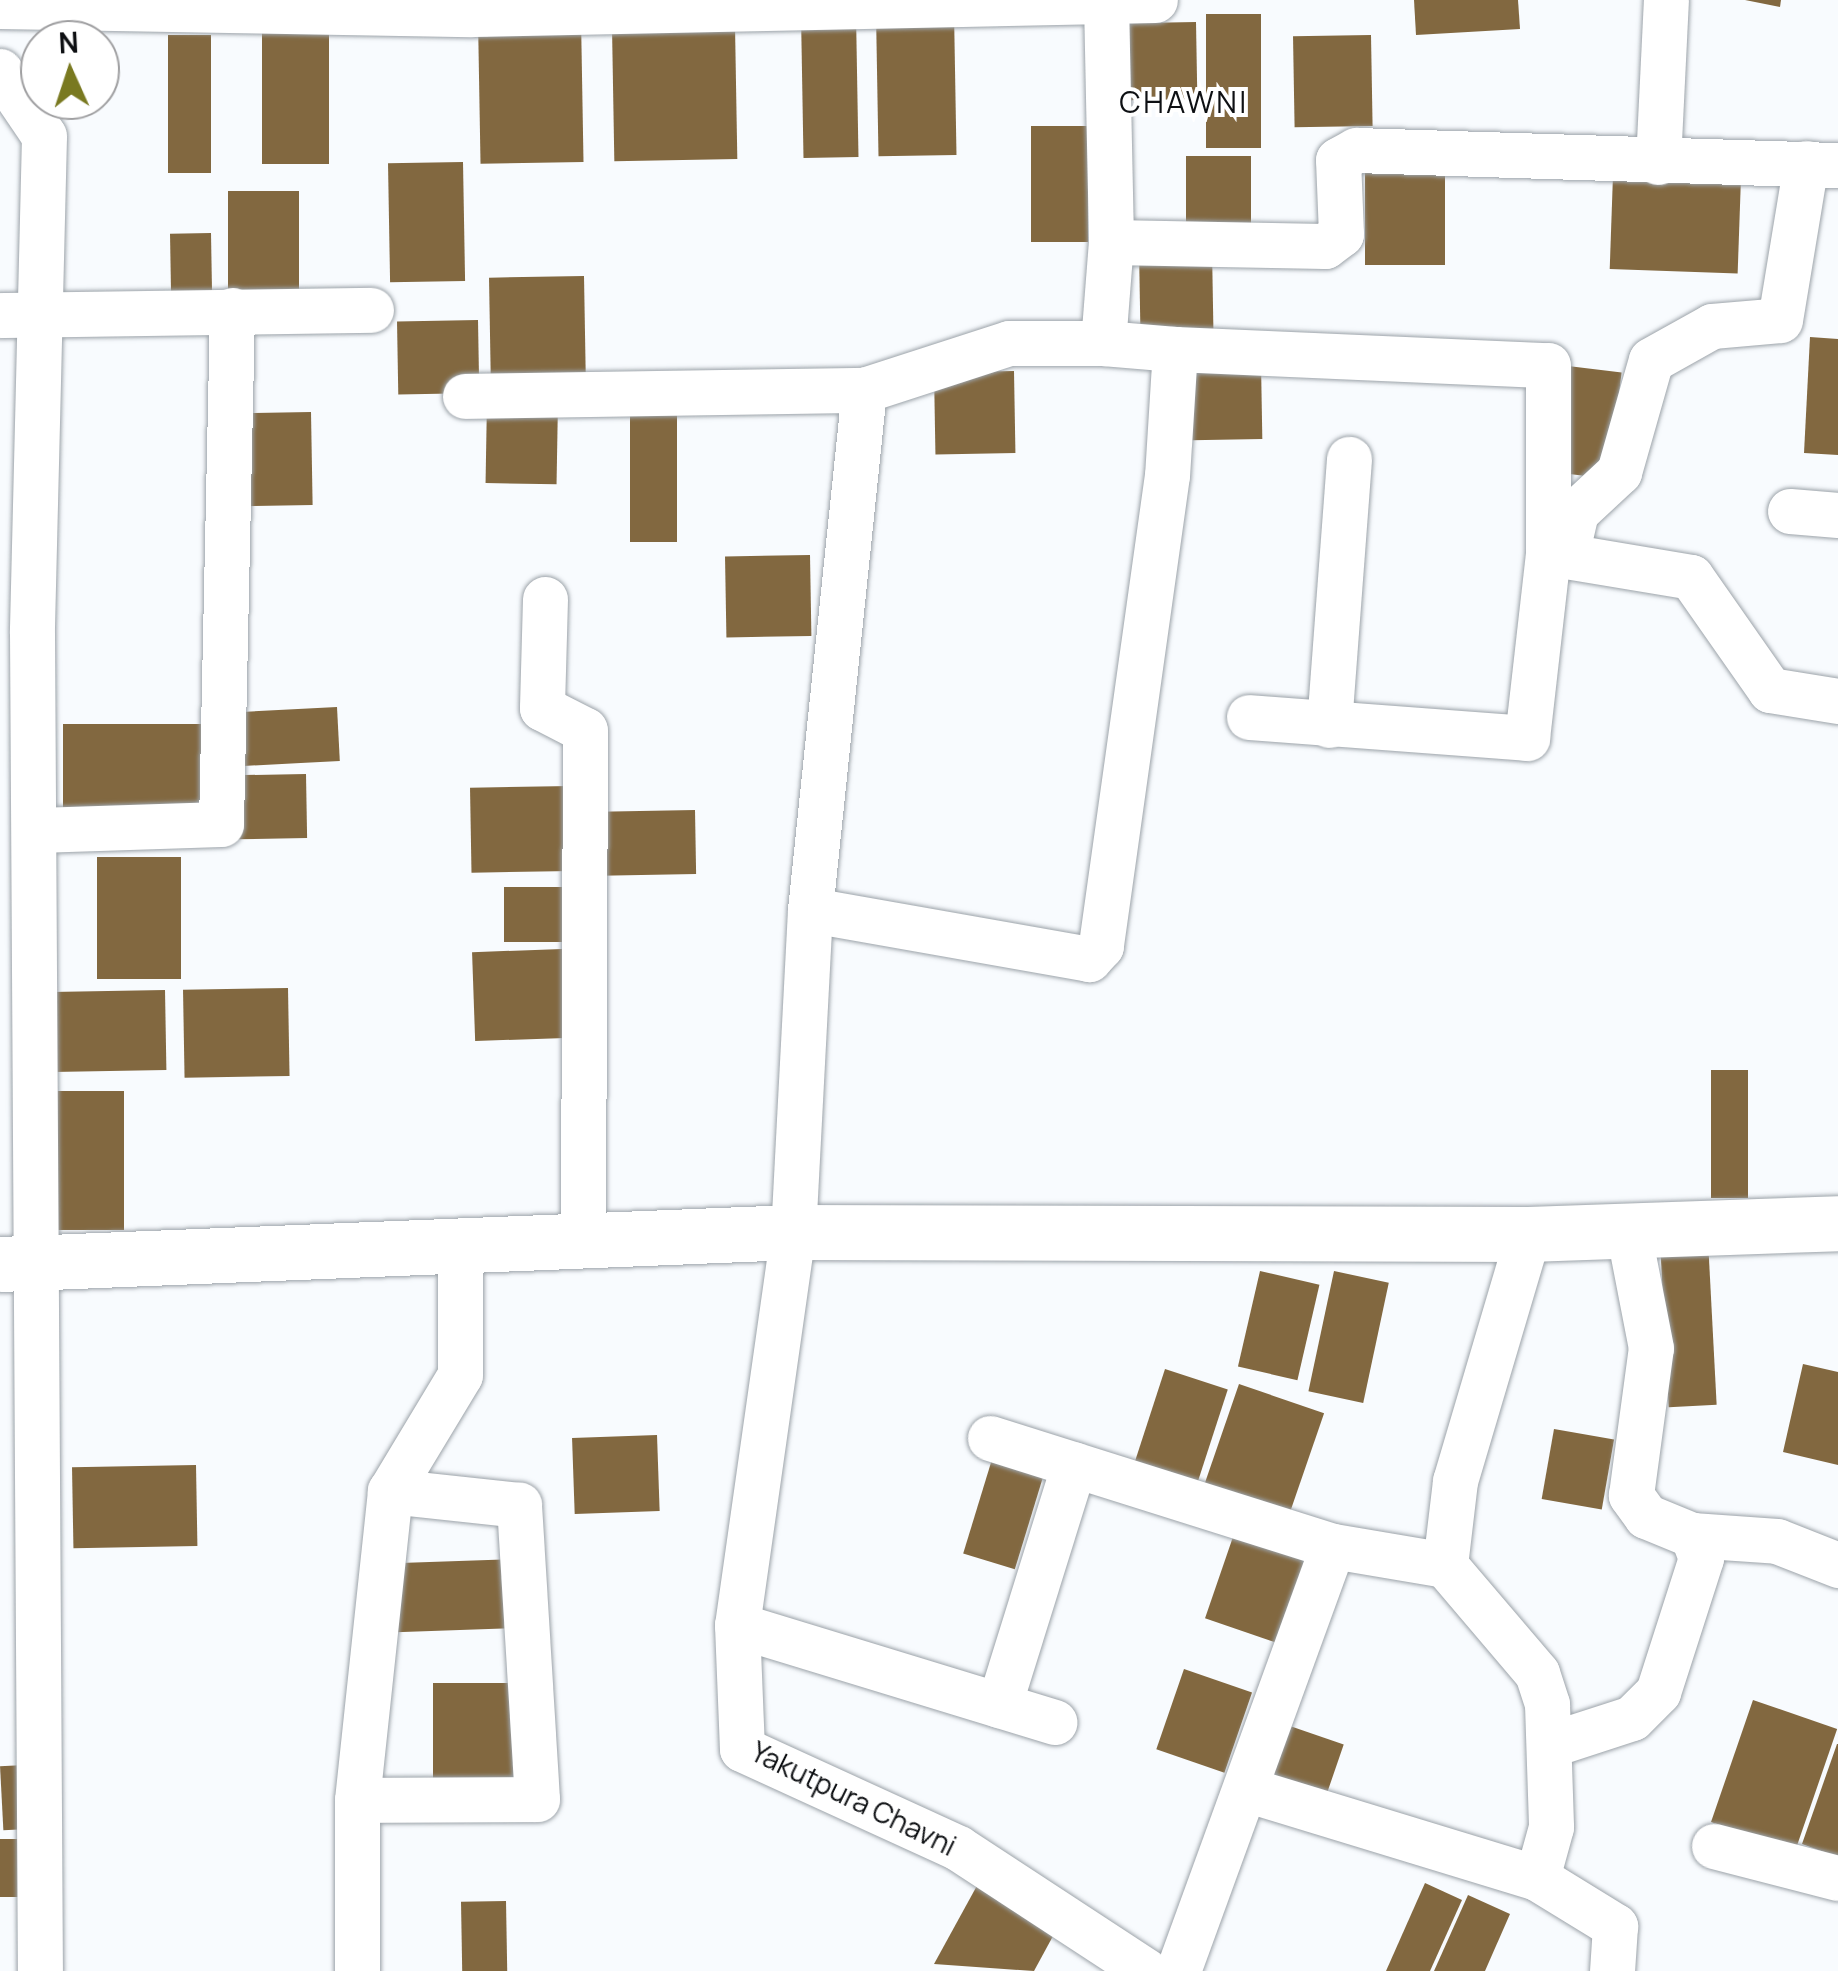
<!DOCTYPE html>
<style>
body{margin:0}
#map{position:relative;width:1838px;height:1971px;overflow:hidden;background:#f8fbfe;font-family:Manrope,sans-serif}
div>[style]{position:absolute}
.building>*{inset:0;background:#826840;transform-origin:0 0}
.roads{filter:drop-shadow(0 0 2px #9ca3a9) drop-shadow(0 0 2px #9ca3a9)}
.minor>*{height:45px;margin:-22.5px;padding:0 22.5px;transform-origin:22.5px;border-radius:22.5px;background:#fff}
.tertiary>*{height:55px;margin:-27.5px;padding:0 27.5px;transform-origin:27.5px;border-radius:27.5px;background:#fff}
span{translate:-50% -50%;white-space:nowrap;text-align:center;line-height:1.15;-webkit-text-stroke:8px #fff;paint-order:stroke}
.street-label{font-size:28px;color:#0e1013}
.neighbourhood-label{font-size:30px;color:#0e1013;letter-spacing:2.5px}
.north{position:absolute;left:20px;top:20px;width:100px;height:100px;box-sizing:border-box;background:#fff;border:2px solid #9f9fa1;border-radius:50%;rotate:357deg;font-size:28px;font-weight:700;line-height:40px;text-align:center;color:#0e1013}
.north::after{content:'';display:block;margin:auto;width:35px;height:45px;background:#797920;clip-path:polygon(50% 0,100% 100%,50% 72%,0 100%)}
</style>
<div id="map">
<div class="building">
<div style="clip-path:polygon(1414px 0,1518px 0,1520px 29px,1416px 35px)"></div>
<div style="clip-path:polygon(1745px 0,1781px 0,1780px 7px)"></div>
<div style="left:954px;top:12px;width:143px;height:78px;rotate:89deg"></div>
<div style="left:856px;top:14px;width:143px;height:55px;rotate:89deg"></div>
<div style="left:1261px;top:14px;width:134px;height:55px;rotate:90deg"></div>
<div style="left:581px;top:18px;width:144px;height:103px;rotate:89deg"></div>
<div style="left:1196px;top:22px;width:77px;height:82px;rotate:89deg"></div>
<div style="left:735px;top:26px;width:133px;height:123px;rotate:89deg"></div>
<div style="left:329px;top:29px;width:135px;height:67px;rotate:90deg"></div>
<div style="left:168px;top:35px;width:43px;height:138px"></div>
<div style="left:1371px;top:35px;width:91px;height:78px;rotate:89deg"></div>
<div style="left:1088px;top:126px;width:116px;height:57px;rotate:90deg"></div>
<div style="left:1251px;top:156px;width:84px;height:65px;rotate:90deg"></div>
<div style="left:463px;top:162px;width:119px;height:75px;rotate:89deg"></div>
<div style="left:1445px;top:168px;width:97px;height:80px;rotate:90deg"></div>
<div style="left:1613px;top:175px;width:128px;height:94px;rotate:2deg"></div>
<div style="left:228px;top:191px;width:71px;height:102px"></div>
<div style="left:211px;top:233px;width:60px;height:41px;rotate:89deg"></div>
<div style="left:1212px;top:249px;width:92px;height:73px;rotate:89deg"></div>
<div style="left:584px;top:276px;width:114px;height:95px;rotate:89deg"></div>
<div style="left:478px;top:320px;width:73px;height:81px;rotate:89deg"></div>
<div style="clip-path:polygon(1810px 337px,1838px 339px,1838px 455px,1804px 453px)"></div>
<div style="left:1261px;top:363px;width:76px;height:71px;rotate:89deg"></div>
<div style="left:1568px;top:366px;width:54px;height:107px;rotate:7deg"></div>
<div style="left:1014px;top:371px;width:82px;height:80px;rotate:89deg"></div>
<div style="left:487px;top:400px;width:71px;height:83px;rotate:1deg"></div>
<div style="left:630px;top:401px;width:47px;height:141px"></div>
<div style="left:311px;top:412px;width:93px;height:72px;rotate:89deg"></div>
<div style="left:810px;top:555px;width:81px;height:85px;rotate:89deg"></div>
<div style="left:337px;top:707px;width:54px;height:105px;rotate:87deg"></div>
<div style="left:63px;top:724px;width:140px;height:84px"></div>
<div style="left:306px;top:774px;width:64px;height:72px;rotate:89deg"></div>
<div style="left:571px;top:786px;width:85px;height:101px;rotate:89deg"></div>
<div style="left:695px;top:810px;width:64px;height:96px;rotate:89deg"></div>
<div style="left:97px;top:857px;width:84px;height:122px"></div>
<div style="left:504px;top:887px;width:69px;height:55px"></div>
<div style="left:562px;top:949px;width:89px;height:90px;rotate:88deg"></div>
<div style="left:288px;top:988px;width:88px;height:105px;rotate:89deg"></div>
<div style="left:165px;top:990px;width:80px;height:114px;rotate:89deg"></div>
<div style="left:1711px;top:1070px;width:37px;height:128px"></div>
<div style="left:124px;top:1091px;width:139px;height:69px;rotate:90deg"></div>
<div style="left:1708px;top:1240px;width:165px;height:48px;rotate:87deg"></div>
<div style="left:1260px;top:1271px;width:61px;height:98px;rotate:13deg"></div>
<div style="left:1334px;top:1271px;width:56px;height:123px;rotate:12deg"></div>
<div style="clip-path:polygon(1803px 1364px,1838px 1372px,1838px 1465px,1783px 1452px)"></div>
<div style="left:1165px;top:1369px;width:66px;height:112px;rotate:18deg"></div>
<div style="left:1239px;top:1384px;width:90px;height:114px;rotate:19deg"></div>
<div style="left:1554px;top:1429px;width:61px;height:71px;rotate:10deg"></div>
<div style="left:657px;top:1435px;width:76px;height:85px;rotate:88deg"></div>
<div style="left:993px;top:1456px;width:54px;height:102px;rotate:17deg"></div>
<div style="left:196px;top:1465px;width:81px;height:124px;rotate:89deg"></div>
<div style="left:1234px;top:1534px;width:80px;height:89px;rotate:19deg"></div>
<div style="left:518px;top:1559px;width:69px;height:125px;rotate:88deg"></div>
<div style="left:1184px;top:1669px;width:72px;height:85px;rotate:19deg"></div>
<div style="left:433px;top:1683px;width:84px;height:105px"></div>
<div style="left:1753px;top:1700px;width:89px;height:129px;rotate:19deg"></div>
<div style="left:1287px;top:1725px;width:60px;height:68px;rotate:19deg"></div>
<div style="clip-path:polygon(1837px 1744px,1838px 1744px,1838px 1857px,1802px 1844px)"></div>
<div style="left:25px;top:1765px;width:64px;height:25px;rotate:87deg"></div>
<div style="left:0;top:1839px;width:32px;height:58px"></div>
<div style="clip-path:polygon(979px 1882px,1059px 1925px,1034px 1971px,934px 1964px)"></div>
<div style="clip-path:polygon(1425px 1883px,1462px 1900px,1430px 1971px,1386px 1971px)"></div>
<div style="clip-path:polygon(1468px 1895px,1510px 1914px,1485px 1971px,1434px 1971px)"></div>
<div style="left:506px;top:1901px;width:70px;height:45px;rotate:89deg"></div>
</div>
<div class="roads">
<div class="minor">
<div style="left:1106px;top:1px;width:241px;rotate:88.8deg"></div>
<div style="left:0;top:6px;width:471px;rotate:1deg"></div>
<div style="left:471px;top:14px;width:684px;rotate:-1.17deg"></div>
<div style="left:0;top:71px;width:78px;rotate:55.9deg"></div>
<div style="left:44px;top:136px;width:497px;rotate:91.4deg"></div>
<div style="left:32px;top:633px;width:1338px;rotate:89.66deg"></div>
<div style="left:1658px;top:162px;width:162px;rotate:-87.2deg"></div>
<div style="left:0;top:315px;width:371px;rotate:-0.8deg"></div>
<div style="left:1103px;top:343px;width:72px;rotate:4.8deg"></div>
<div style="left:1175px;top:349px;width:126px;rotate:93.6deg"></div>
<div style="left:1167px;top:475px;width:476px;rotate:98deg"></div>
<div style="left:1101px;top:946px;width:18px;rotate:133deg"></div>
<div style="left:1089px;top:959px;width:283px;rotate:-170deg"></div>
<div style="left:810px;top:910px;width:322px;rotate:93deg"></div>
<div style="left:793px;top:1232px;width:397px;rotate:98.1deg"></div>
<div style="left:737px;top:1625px;width:124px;rotate:87.7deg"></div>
<div style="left:742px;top:1749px;width:238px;rotate:24.6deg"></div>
<div style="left:958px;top:1848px;width:225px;rotate:33.2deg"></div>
<div style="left:1175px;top:349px;width:373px;rotate:2.5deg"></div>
<div style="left:1548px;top:365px;width:188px;rotate:90deg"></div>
<div style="left:1548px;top:553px;width:145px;rotate:9.5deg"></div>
<div style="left:1691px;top:577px;width:138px;rotate:55deg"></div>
<div style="left:1770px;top:690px;width:69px;rotate:9.2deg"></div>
<div style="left:465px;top:396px;width:399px;rotate:-0.9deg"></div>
<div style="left:864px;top:390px;width:152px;rotate:-18deg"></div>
<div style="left:1009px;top:343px;width:94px"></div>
<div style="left:1103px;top:343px;width:101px;rotate:-85.5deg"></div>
<div style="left:1111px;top:242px;width:214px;rotate:1.1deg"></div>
<div style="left:1325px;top:246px;width:20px;rotate:-37deg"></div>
<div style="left:1341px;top:234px;width:74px;rotate:-92.3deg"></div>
<div style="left:1338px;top:160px;width:21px;rotate:-29deg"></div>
<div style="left:1356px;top:150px;width:482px;rotate:1.8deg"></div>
<div style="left:1790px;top:511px;width:48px;rotate:4.8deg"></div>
<div style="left:1566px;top:555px;width:44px;rotate:-76.9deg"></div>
<div style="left:1576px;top:512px;width:59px;rotate:-42.9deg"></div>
<div style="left:1619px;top:472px;width:116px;rotate:-74.1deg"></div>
<div style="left:1651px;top:360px;width:70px;rotate:-29.1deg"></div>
<div style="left:1712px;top:326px;width:68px;rotate:-5deg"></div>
<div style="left:1780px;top:320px;width:159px;rotate:-80.6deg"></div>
<div style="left:545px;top:599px;width:109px;rotate:91.6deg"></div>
<div style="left:542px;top:708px;width:48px;rotate:27.1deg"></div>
<div style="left:585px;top:730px;width:507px;rotate:90.23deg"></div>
<div style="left:1249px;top:717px;width:279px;rotate:4.3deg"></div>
<div style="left:1527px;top:738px;width:186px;rotate:-83.5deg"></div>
<div style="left:1329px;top:725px;width:267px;rotate:-85.7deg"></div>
<div style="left:37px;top:830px;width:184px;rotate:-1.9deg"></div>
<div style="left:221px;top:824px;width:514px;rotate:-88.77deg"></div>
<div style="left:810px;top:910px;width:523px;rotate:-84.07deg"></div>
<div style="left:990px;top:1438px;width:360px;rotate:17.5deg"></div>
<div style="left:1333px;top:1546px;width:114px;rotate:9.6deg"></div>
<div style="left:1445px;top:1565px;width:85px;rotate:-83.2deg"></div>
<div style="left:1455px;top:1481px;width:258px;rotate:-73.5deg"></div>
<div style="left:1692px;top:1535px;width:85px;rotate:4deg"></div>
<div style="left:1777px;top:1541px;width:66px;rotate:21.5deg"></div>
<div style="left:1445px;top:1565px;width:142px;rotate:49.6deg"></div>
<div style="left:1537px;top:1673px;width:33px;rotate:72deg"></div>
<div style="left:1547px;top:1704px;width:123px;rotate:88.1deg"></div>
<div style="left:1551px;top:1827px;width:53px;rotate:105.4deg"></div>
<div style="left:1537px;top:1878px;width:92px;rotate:31.6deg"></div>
<div style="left:1615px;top:1926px;width:45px;rotate:93.8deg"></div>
<div style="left:737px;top:1625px;width:332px;rotate:17deg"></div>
<div style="left:999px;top:1705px;width:252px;rotate:-72.7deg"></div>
<div style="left:1549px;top:1745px;width:87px;rotate:-18deg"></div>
<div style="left:1632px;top:1718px;width:37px;rotate:-45deg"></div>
<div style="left:1658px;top:1692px;width:141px;rotate:-72.2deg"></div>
<div style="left:1701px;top:1558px;width:25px;rotate:-111deg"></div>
<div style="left:1692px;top:1535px;width:50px;rotate:-157.6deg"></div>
<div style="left:1646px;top:1516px;width:26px;rotate:-126deg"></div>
<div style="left:1631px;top:1495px;width:148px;rotate:-82.3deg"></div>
<div style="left:1651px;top:1348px;width:120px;rotate:-101deg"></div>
<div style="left:1249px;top:1790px;width:301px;rotate:17deg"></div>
<div style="left:357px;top:1800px;width:180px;rotate:-0.3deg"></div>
<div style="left:537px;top:1799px;width:295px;rotate:-93.5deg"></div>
<div style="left:519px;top:1505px;width:130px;rotate:-173.8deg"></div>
<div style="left:1714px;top:1846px;width:128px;rotate:14.5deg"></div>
<div style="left:357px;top:1971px;width:171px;rotate:-90deg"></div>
<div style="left:357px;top:1800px;width:311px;rotate:-83.9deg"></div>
<div style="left:390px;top:1491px;width:135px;rotate:-58.9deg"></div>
<div style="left:460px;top:1375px;width:132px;rotate:-90deg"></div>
<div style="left:1178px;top:1971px;width:452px;rotate:-70deg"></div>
</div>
<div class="tertiary">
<div style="left:0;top:1264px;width:794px;rotate:-2.31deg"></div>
<div style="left:793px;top:1232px;width:735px;rotate:0.16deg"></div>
<div style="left:1528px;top:1234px;width:310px;rotate:-2deg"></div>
</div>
</div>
<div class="street-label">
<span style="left:854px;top:1798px;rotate:26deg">Yakutpura Chavni</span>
</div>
<div class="neighbourhood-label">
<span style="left:1184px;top:102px">CHAWNI</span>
</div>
<div class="north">N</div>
</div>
